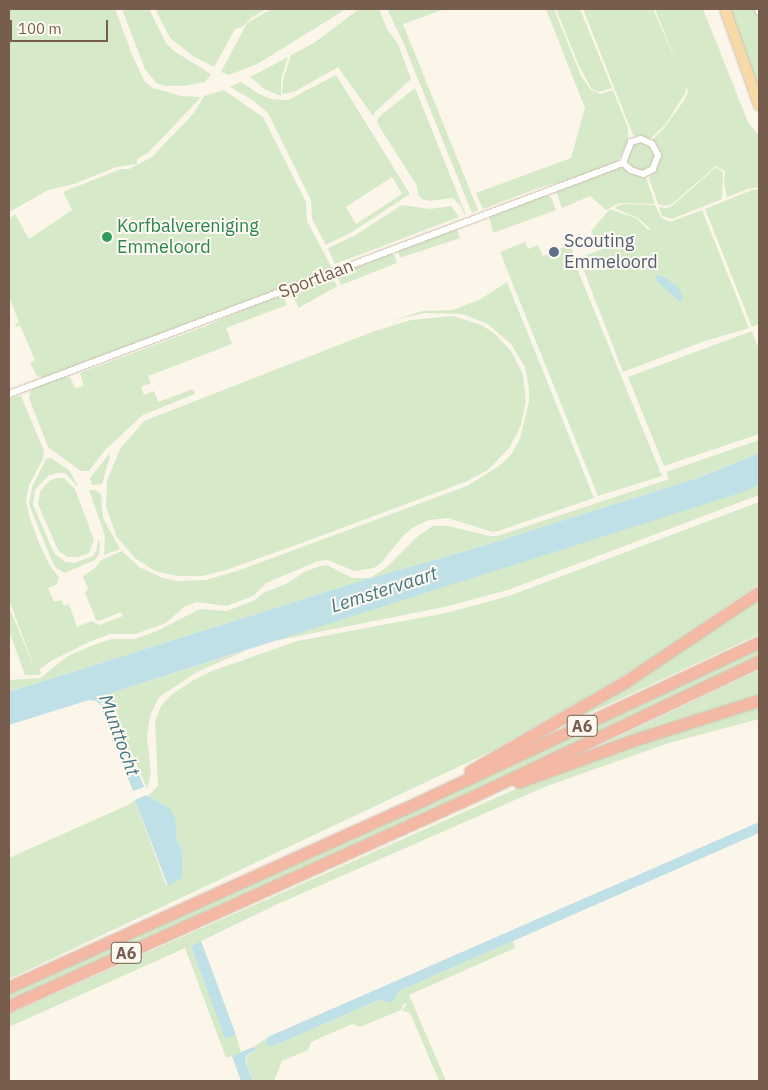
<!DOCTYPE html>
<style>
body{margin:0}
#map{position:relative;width:768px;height:1090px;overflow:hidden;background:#fcf5ea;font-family:"IBM Plex Sans",sans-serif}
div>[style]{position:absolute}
.green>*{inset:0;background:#d6eac9;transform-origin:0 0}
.water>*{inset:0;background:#bfe0e6}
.roads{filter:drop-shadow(0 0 1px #cebeb0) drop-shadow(0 0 1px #cebeb0)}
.minor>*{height:6px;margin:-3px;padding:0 3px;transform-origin:3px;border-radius:3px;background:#fff}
.primary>*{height:10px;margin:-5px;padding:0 5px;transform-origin:5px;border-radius:5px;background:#f7daa6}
.motorway>*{height:11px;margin:-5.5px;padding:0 5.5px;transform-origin:5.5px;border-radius:5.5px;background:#f3b9a4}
.dots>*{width:14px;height:14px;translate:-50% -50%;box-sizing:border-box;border:2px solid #fef9f1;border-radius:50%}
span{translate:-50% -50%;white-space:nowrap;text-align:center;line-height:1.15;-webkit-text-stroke:4px #fef9f1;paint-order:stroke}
.shield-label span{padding:1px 4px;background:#fef9f1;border:1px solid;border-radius:4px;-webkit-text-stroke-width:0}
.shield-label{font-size:16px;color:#775d4e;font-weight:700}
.leisure-label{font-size:18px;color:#27864d}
.left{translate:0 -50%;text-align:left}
.service-label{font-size:18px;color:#4e5e75}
.street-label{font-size:18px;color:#775d4e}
.water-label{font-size:19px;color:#447782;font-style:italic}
.frame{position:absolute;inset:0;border:10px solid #775d4e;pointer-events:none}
.scale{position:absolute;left:10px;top:20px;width:98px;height:22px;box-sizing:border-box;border:2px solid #775d4e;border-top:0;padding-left:6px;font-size:15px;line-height:18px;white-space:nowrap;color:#775d4e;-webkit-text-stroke:4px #fef9f1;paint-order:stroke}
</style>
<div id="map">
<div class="green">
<div style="clip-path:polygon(9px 9px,115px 9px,133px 57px,145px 82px,153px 88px,181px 96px,201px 97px,148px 153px,137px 159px,137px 164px,116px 167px,74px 184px,48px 190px,10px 212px)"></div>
<div style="clip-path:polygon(122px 9px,149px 9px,166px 43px,174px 51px,211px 74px,205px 82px,183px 86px,165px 86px,156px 83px,145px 69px)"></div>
<div style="clip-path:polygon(155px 9px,266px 9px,251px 18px,242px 27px,235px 29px,214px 67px,193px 56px,170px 38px)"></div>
<div style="clip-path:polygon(272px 9px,346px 9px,259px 63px,229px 75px,221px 72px,247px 23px)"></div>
<div style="clip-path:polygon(359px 9px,379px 9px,387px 29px,398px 44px,411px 79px,375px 112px,373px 116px,338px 67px,294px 92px,282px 94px,283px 80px,291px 55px,314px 43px)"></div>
<div style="clip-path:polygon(387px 9px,445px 9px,403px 24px,478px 210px,472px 213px,403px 42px)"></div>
<div style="clip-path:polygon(546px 9px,554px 9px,581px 76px,590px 89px,600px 94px,613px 90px,628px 128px,628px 144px,617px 162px,594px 172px,533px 190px,483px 209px,476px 193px,571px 158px,585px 108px)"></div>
<div style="clip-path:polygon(556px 9px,580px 9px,612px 88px,598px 92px,591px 88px,579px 66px)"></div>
<div style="clip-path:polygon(583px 9px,653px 9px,686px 84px,686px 92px,665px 125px,649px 140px,633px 135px)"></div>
<div style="clip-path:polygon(655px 9px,703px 9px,748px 122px,759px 136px,759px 187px,748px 189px,727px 197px,724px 183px,725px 171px,716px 166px,672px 204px,665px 206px,658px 204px,649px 178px,659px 160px,651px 141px,665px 127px,685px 99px,688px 91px)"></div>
<div style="clip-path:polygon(727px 9px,755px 9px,759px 19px,759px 92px)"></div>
<div style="clip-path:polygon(288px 57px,281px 80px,281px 96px,266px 90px,250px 77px)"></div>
<div style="clip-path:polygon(evenodd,336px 75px,410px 194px,352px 232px,326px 245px,312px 219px,311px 200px,268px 113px,251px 99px,230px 87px,241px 82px,259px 94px,271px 99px,288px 100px,336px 75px,392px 177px,402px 194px,356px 224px,346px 207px,392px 177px)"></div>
<div style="clip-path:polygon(415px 88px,466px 215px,465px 215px,460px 205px,452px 198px,429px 201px,422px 199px,418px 195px,417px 186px,379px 126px,377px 121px,380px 116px)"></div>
<div style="clip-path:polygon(224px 90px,263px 117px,306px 202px,307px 221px,333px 270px,44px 378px,37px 376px,30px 363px,35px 360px,20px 325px,16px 327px,15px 325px,19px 322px,9px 297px,9px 219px,15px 214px,29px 239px,72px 210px,63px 192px,121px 169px,129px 169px,152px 157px,194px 113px,204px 96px)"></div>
<div style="clip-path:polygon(633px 142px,647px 142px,656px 153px,653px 166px,644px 172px,632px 169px,625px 162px)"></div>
<div style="clip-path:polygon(620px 167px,646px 177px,655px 204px,619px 203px,606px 210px,590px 196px,562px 208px,556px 191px)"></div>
<div style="clip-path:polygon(718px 168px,723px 173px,722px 199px,672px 219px,662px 216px,659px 207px,666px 208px,672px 206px,714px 169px)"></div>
<div style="clip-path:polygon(759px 189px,759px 324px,752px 327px,705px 209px,752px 190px)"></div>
<div style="clip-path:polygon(545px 194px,551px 197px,556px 210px,493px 233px,489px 215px)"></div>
<div style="clip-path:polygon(622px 204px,655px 205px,661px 218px,670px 222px,702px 210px,749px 328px,702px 342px,623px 372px,579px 258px,602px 249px,592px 243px,594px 238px,591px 231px,610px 209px,636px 218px,647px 229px,652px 230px,638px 218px,614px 208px)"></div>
<div style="clip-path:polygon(402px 205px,430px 209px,451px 206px,459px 217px,335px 264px,328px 249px,330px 247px,354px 236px)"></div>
<div style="left:456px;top:226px;width:13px;height:63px;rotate:72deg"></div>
<div style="clip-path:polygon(525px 242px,528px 249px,538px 245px,543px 256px,571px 244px,576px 266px,662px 476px,598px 496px,500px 252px)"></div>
<div style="clip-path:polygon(390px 253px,394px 255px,397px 263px,341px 285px,336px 273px)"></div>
<div style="left:331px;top:275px;width:13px;height:44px;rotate:61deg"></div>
<div style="clip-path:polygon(507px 282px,594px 498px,498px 531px,492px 532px,448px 518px,429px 520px,412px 528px,402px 537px,382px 562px,374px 568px,354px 571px,328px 560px,318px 561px,266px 583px,253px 596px,227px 606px,196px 602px,184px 607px,166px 623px,135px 634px,110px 634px,89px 642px,51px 661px,40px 669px,41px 674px,39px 675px,25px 675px,9px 631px,9px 607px,36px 672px,9px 600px,9px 398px,21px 396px,44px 451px,43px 459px,29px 485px,26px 500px,29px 516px,40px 545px,50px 566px,59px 577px,57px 584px,48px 588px,54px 602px,61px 600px,64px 606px,69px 604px,77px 627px,92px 621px,99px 625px,123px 616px,121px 612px,99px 621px,96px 620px,85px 593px,88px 589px,83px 576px,96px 567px,101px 560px,122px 551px,139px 567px,163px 578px,178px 581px,206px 580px,237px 571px,467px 486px,499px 466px,511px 455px,520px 439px,529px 402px,529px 388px,525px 367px,511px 344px,488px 324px,462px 314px,425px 313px,392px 320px,423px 311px,453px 310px,481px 299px)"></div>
<div style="clip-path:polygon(280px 294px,283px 296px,287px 305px,226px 328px,232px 344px,148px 376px,151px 383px,141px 387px,144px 395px,154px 391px,158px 402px,193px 389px,195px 394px,143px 415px,105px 450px,89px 471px,81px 471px,48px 447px,29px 398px,31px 390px,34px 388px,62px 377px,70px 377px,75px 388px,84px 386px,80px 373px,206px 326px)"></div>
<div style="clip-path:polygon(453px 316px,481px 325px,494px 333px,511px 351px,523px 375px,526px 401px,521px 425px,510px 447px,488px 470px,465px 482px,299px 544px,226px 570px,202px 576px,177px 576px,155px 571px,135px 558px,117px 537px,106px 507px,107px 481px,120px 449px,144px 421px,372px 332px,411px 320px)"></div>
<div style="clip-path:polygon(752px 331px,759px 350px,759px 434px,664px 466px,628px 377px)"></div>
<div style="clip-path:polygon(759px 440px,759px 453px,701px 477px,466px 551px,370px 578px,9px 692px,9px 680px,40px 678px,68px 656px,91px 646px,111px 639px,135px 639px,157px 631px,200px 609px,227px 611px,255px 600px,263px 593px,288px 583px,304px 572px,320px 566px,327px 565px,352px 578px,370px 578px,387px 567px,418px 536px,433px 526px,448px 526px,490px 536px,497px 536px,669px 479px,666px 472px)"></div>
<div style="clip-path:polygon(109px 454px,110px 457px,102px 484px,92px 485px,90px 478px)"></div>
<div style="clip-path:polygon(51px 458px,69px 470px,79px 488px,65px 473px,57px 473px,48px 476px,35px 490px,33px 505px,54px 553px,65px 562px,74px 563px,93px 556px,97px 549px,98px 538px,100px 544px,99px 554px,95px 560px,65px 573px,56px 568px,51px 559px,29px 504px,32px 487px,46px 459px)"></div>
<div style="clip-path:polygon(57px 478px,64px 478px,75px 489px,94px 540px,89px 553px,79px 557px,67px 557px,58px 550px,38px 504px,40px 492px,44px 486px,51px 480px)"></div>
<div style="clip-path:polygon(759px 485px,759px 495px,508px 590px,444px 607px,274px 641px)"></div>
<div style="clip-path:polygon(89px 490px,95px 490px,101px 494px,103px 518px,120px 549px,104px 555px,105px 536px)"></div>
<div style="clip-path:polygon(759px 502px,759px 584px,662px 652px,605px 687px,494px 750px,9px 979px,9px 858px,128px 805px,135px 800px,166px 885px,182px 878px,182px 851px,177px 840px,174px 816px,164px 805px,152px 800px,148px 796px,158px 786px,155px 721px,161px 706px,171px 695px,192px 681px,212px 671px,297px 641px,446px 613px,509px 596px)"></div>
<div style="clip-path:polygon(759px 593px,759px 634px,517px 747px)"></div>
<div style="clip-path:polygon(759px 647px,759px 656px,503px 777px,9px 1001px,9px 992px)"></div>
<div style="clip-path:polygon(247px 650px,197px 672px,159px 697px,150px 716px,147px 737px,151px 773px,147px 789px,111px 703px,111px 697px,114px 692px)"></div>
<div style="clip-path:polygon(759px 670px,759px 697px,565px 762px)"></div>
<div style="clip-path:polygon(759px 704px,759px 719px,669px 743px,547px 786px,280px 903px,191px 946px,227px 1037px,236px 1035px,241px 1052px,232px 1056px,226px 1058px,185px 948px,9px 1027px,9px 1014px,536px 780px,569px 767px)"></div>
<div style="clip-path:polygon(513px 941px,515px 948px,409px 995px,446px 1081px,439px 1081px,410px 1013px,402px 1010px,407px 1004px,404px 1003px,401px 1010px,360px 1027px,352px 1024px,311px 1042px,308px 1050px,282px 1061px,274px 1081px,253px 1081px,245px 1058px,256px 1050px,253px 1047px,267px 1038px,271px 1047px,379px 1000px,384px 1000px,388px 1003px,399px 991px)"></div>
</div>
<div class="water">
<div style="clip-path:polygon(656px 275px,666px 278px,679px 288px,683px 298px,680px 302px,657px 281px)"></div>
<div style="clip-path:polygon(759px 453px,759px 485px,743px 492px,114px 692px,111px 697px,111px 703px,144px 787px,133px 791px,100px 705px,96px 701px,89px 700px,9px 725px,9px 692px,370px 578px,466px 551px,701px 477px)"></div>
<div style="clip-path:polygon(146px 795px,169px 808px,175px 818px,177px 840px,182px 851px,182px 878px,168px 886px,135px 800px)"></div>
<div style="clip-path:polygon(759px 822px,759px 833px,399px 991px,392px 1003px,379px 1000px,271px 1047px,266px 1044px,267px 1038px,270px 1036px)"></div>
<div style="clip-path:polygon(201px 941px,203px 946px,236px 1035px,225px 1038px,191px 946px)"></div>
<div style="clip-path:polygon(253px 1047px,257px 1049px,246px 1056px,245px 1060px,253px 1081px,241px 1081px,232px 1056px)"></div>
</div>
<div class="roads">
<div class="minor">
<div style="left:758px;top:9px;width:3px;rotate:72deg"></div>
<div style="left:641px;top:139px;width:12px;rotate:24deg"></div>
<div style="left:652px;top:144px;width:13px;rotate:61deg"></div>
<div style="left:658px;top:155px;width:15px;rotate:110deg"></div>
<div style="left:653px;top:169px;width:11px;rotate:153deg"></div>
<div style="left:643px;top:174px;width:13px;rotate:-162deg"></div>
<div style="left:631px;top:170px;width:11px;rotate:-139deg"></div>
<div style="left:623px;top:163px;width:22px;rotate:-69deg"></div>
<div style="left:631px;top:142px;width:10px;rotate:-17deg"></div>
<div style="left:9px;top:394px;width:656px;rotate:-20.62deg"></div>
</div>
<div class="primary">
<div style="left:725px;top:9px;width:102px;rotate:70.5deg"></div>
</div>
<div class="motorway">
<div style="left:470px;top:771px;width:179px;rotate:-29.9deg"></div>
<div style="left:625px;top:682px;width:161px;rotate:-33.9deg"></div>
<div style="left:518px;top:782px;width:123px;rotate:-19.9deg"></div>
<div style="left:634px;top:740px;width:131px;rotate:-17.7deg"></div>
<div style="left:9px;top:987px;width:433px;rotate:-24.3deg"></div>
<div style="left:404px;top:809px;width:392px;rotate:-25.2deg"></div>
<div style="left:9px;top:1006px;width:510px;rotate:-24.3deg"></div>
<div style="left:474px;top:796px;width:315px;rotate:-25.3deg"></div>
</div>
</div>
<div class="dots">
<div style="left:107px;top:237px;background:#2e9e5b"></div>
<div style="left:554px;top:252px;background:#5c6f8a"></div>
</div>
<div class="shield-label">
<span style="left:582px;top:726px">A6</span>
<span style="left:126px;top:953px">A6</span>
</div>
<div class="leisure-label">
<span class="left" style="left:117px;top:237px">Korfbalvereniging<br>Emmeloord</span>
</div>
<div class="service-label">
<span class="left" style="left:564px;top:252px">Scouting<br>Emmeloord</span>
</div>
<div class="street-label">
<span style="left:316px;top:279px;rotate:-21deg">Sportlaan</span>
</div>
<div class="water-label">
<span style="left:384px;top:590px;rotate:-18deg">Lemstervaart</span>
<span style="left:119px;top:735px;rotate:70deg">Munttocht</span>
</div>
<div class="frame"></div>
<div class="scale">100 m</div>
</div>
